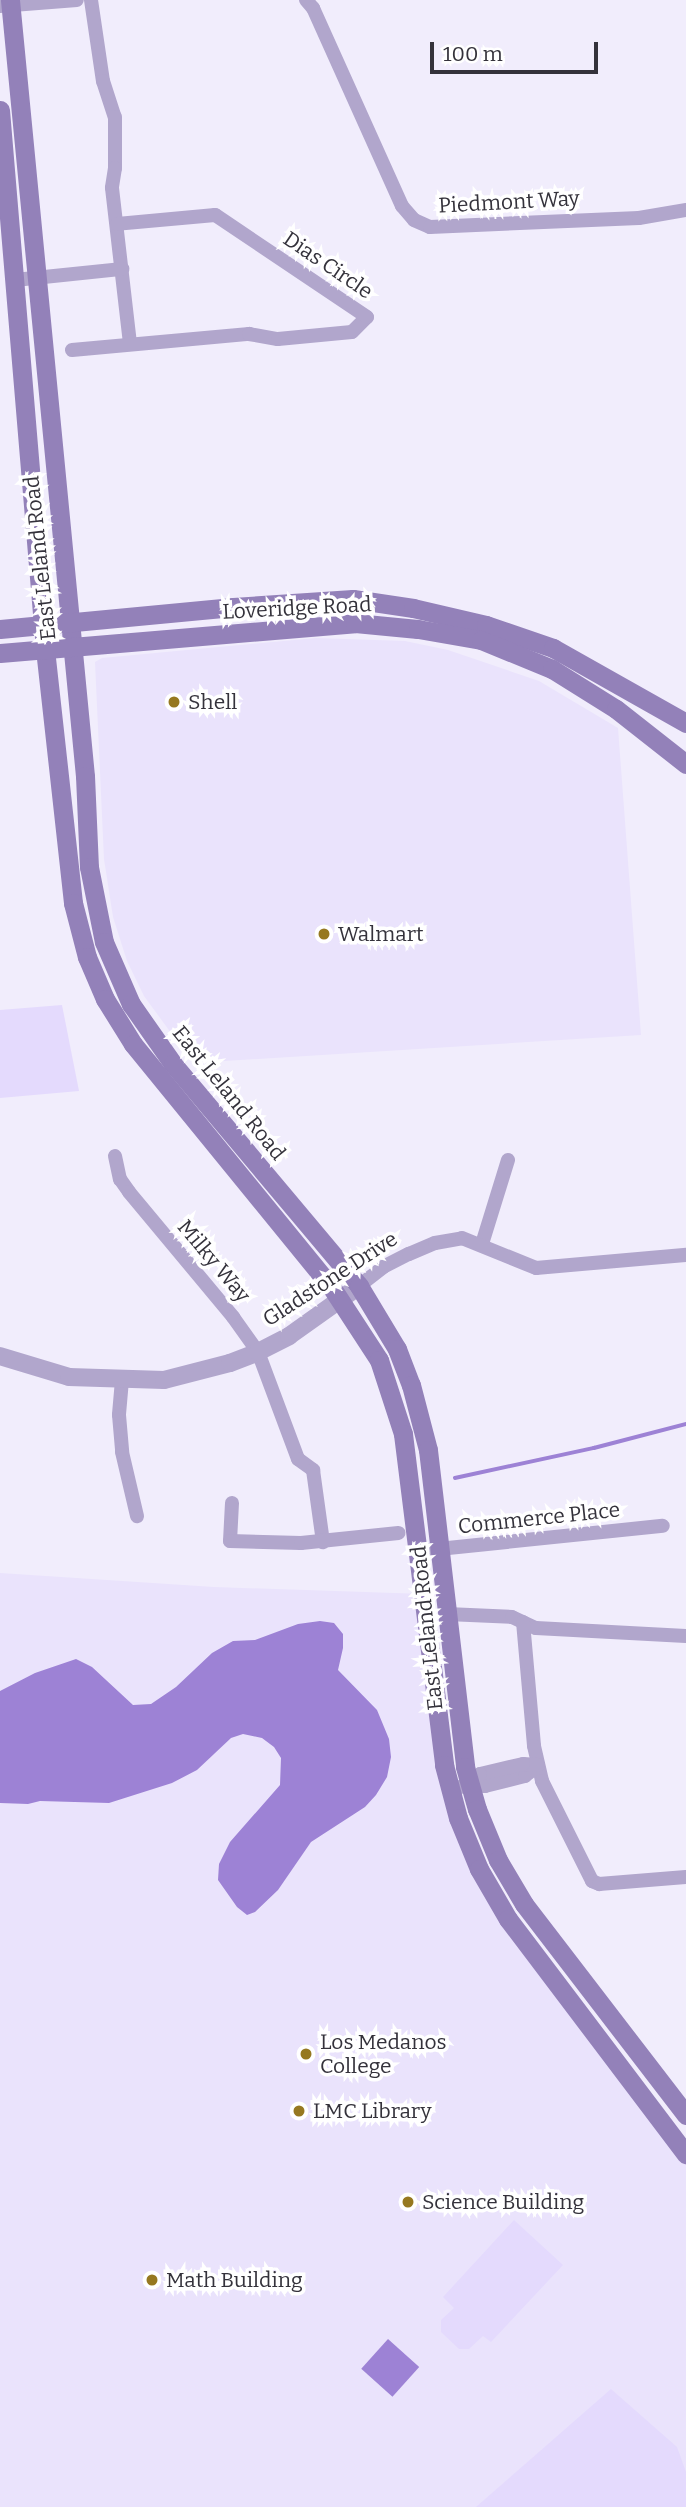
<!DOCTYPE html>
<style>
body{margin:0}
#map{position:relative;width:686px;height:2507px;overflow:hidden;background:#f1edfc;font-family:Bitter,serif}
div>[style]{position:absolute}
.built>*{inset:0;background:#eae3fc}
.green>*{inset:0;background:#e4dafd}
.water>*{inset:0;background:#9d82d5;transform-origin:0 0}
.stream>*{height:3.5px;margin:-1.75px;padding:0 1.75px;transform-origin:1.75px;border-radius:1.75px;background:#9d82d5}
.minor>*{height:14px;margin:-7px;padding:0 7px;transform-origin:7px;border-radius:7px;background:#b1a6cc}
.tertiary>*{height:18px;margin:-9px;padding:0 9px;transform-origin:9px;border-radius:9px;background:#b1a6cc}
.secondary>*{height:19px;margin:-9.5px;padding:0 9.5px;transform-origin:9.5px;border-radius:9.5px;background:#9381b9}
.dots>*{width:19px;height:19px;translate:-50% -50%;box-sizing:border-box;border:4px solid #fff;border-radius:50%}
span{translate:-50% -50%;white-space:nowrap;text-align:center;line-height:1.15;-webkit-text-stroke:7px #fff;paint-order:stroke}
.street-label{font-size:21px;color:#34323b}
.poi-label{font-size:21px;color:#34323b}
.left{translate:0 -50%;text-align:left}
.scale{position:absolute;left:430px;top:42px;width:168px;height:32px;box-sizing:border-box;border:4px solid #34323b;border-top:0;padding-left:9px;font-size:21px;line-height:24px;white-space:nowrap;color:#34323b;-webkit-text-stroke:5px #fff;paint-order:stroke}
</style>
<div id="map">
<div class="built">
<div style="clip-path:polygon(316px 638px,405px 641px,448px 650px,539px 681px,618px 728px,641px 1035px,193px 1063px,144px 996px,127px 961px,113px 917px,104px 859px,95px 662px,102px 658px)"></div>
<div style="clip-path:polygon(0 1573px,214px 1587px,424px 1594px,437px 1709px,479px 1869px,686px 2154px,686px 2507px,0 2507px)"></div>
</div>
<div class="green">
<div style="clip-path:polygon(62px 1005px,79px 1091px,0 1098px,0 1010px)"></div>
<div style="clip-path:polygon(514px 2220px,563px 2265px,491px 2342px,483px 2336px,469px 2349px,459px 2349px,441px 2332px,441px 2320px,454px 2308px,443px 2297px)"></div>
<div style="clip-path:polygon(611px 2389px,677px 2447px,686px 2472px,686px 2507px,476px 2507px)"></div>
</div>
<div class="water">
<div style="clip-path:polygon(320px 1621px,334px 1623px,343px 1634px,343px 1648px,338px 1670px,377px 1710px,389px 1739px,391px 1757px,387px 1777px,376px 1795px,365px 1807px,311px 1842px,278px 1890px,255px 1912px,247px 1915px,237px 1907px,218px 1880px,219px 1864px,230px 1842px,280px 1785px,281px 1758px,274px 1747px,262px 1738px,243px 1734px,231px 1738px,197px 1770px,172px 1783px,109px 1803px,40px 1801px,28px 1804px,0 1803px,0 1691px,35px 1673px,76px 1659px,92px 1667px,133px 1705px,151px 1704px,176px 1687px,212px 1653px,233px 1641px,255px 1640px,298px 1624px)"></div>
<div style="left:388px;top:2339px;width:42px;height:40px;rotate:42deg"></div>
</div>
<div class="stream">
<div style="left:455px;top:1478px;width:142px;rotate:-12.2deg"></div>
<div style="left:594px;top:1448px;width:95px;rotate:-14.6deg"></div>
</div>
<div class="minor">
<div style="left:91px;top:0;width:82px;rotate:81.6deg"></div>
<div style="left:103px;top:81px;width:38px;rotate:72deg"></div>
<div style="left:115px;top:117px;width:51px;rotate:90deg"></div>
<div style="left:115px;top:168px;width:20px;rotate:99deg"></div>
<div style="left:112px;top:188px;width:157px;rotate:83.4deg"></div>
<div style="left:306px;top:0;width:11px;rotate:49deg"></div>
<div style="left:313px;top:8px;width:217px;rotate:65.8deg"></div>
<div style="left:402px;top:206px;width:18px;rotate:49deg"></div>
<div style="left:414px;top:220px;width:17px;rotate:24deg"></div>
<div style="left:430px;top:227px;width:209px;rotate:-2.5deg"></div>
<div style="left:639px;top:218px;width:48px;rotate:-9.7deg"></div>
<div style="left:0;top:6px;width:77px;rotate:-4.5deg"></div>
<div style="left:15px;top:280px;width:108px;rotate:-5.9deg"></div>
<div style="left:72px;top:350px;width:178px;rotate:-5.2deg"></div>
<div style="left:249px;top:334px;width:29px;rotate:10deg"></div>
<div style="left:278px;top:339px;width:74px;rotate:-5.4deg"></div>
<div style="left:352px;top:332px;width:21px;rotate:-45deg"></div>
<div style="left:367px;top:317px;width:183px;rotate:-146.1deg"></div>
<div style="left:215px;top:215px;width:98px;rotate:174.8deg"></div>
<div style="left:115px;top:1156px;width:24px;rotate:78deg"></div>
<div style="left:120px;top:1179px;width:16px;rotate:55deg"></div>
<div style="left:129px;top:1192px;width:163px;rotate:50.2deg"></div>
<div style="left:233px;top:1317px;width:43px;rotate:54.5deg"></div>
<div style="left:258px;top:1352px;width:114px;rotate:69.5deg"></div>
<div style="left:298px;top:1459px;width:19px;rotate:36deg"></div>
<div style="left:313px;top:1470px;width:73px;rotate:82.1deg"></div>
<div style="left:482px;top:1244px;width:88px;rotate:-72.8deg"></div>
<div style="left:359px;top:1286px;width:31px;rotate:-38deg"></div>
<div style="left:383px;top:1267px;width:29px;rotate:-27deg"></div>
<div style="left:409px;top:1254px;width:28px;rotate:-23deg"></div>
<div style="left:435px;top:1243px;width:27px;rotate:-10deg"></div>
<div style="left:462px;top:1238px;width:80px;rotate:22.1deg"></div>
<div style="left:536px;top:1268px;width:151px;rotate:-5deg"></div>
<div style="left:122px;top:1380px;width:35px;rotate:95deg"></div>
<div style="left:119px;top:1415px;width:37px;rotate:85deg"></div>
<div style="left:122px;top:1452px;width:66px;rotate:76.8deg"></div>
<div style="left:232px;top:1503px;width:38px;rotate:93deg"></div>
<div style="left:230px;top:1541px;width:71px;rotate:1.6deg"></div>
<div style="left:301px;top:1543px;width:98px;rotate:-5.9deg"></div>
<div style="left:419px;top:1551px;width:245px;rotate:-5.9deg"></div>
<div style="left:447px;top:1614px;width:65px;rotate:2.6deg"></div>
<div style="left:512px;top:1617px;width:26px;rotate:25deg"></div>
<div style="left:536px;top:1628px;width:150px;rotate:3.1deg"></div>
<div style="left:523px;top:1622px;width:124px;rotate:84.9deg"></div>
<div style="left:534px;top:1746px;width:36px;rotate:77deg"></div>
<div style="left:542px;top:1781px;width:112px;rotate:63.4deg"></div>
<div style="left:592px;top:1881px;width:8px;rotate:23deg"></div>
<div style="left:599px;top:1884px;width:87px;rotate:-4.6deg"></div>
<div style="left:451px;top:1790px;width:20px;rotate:-18deg"></div>
<div style="left:470px;top:1784px;width:15px;rotate:8deg"></div>
<div style="left:485px;top:1786px;width:41px;rotate:-14deg"></div>
<div style="left:525px;top:1776px;width:17px;rotate:-40deg"></div>
<div style="left:538px;top:1765px;width:15px;rotate:-176deg"></div>
<div style="left:523px;top:1764px;width:44px;rotate:166.9deg"></div>
<div style="left:480px;top:1774px;width:14px;rotate:135deg"></div>
</div>
<div class="tertiary">
<div style="left:0;top:1356px;width:72px;rotate:16.9deg"></div>
<div style="left:69px;top:1377px;width:95px;rotate:1.8deg"></div>
<div style="left:164px;top:1380px;width:68px;rotate:-14.4deg"></div>
<div style="left:230px;top:1363px;width:30px;rotate:-21deg"></div>
<div style="left:258px;top:1352px;width:35px;rotate:-27deg"></div>
<div style="left:289px;top:1336px;width:86px;rotate:-35.5deg"></div>
</div>
<div class="secondary">
<div style="left:10px;top:0;width:780px;rotate:84.48deg"></div>
<div style="left:85px;top:776px;width:91px;rotate:87.5deg"></div>
<div style="left:89px;top:867px;width:76px;rotate:78.7deg"></div>
<div style="left:104px;top:942px;width:68px;rotate:66.5deg"></div>
<div style="left:131px;top:1004px;width:73px;rotate:55deg"></div>
<div style="left:173px;top:1064px;width:290px;rotate:50deg"></div>
<div style="left:359px;top:1286px;width:74px;rotate:58.9deg"></div>
<div style="left:397px;top:1349px;width:39px;rotate:69deg"></div>
<div style="left:411px;top:1385px;width:67px;rotate:75.3deg"></div>
<div style="left:428px;top:1450px;width:319px;rotate:83.3deg"></div>
<div style="left:465px;top:1767px;width:44px;rotate:74.1deg"></div>
<div style="left:477px;top:1809px;width:55px;rotate:67.6deg"></div>
<div style="left:498px;top:1860px;width:51px;rotate:59.4deg"></div>
<div style="left:524px;top:1904px;width:266px;rotate:52.5deg"></div>
<div style="left:0;top:110px;width:541px;rotate:85.23deg"></div>
<div style="left:45px;top:649px;width:256px;rotate:83.7deg"></div>
<div style="left:73px;top:903px;width:56px;rotate:75.5deg"></div>
<div style="left:87px;top:957px;width:46px;rotate:66.8deg"></div>
<div style="left:105px;top:999px;width:53px;rotate:58.1deg"></div>
<div style="left:133px;top:1044px;width:315px;rotate:50.8deg"></div>
<div style="left:332px;top:1288px;width:86px;rotate:56.9deg"></div>
<div style="left:379px;top:1360px;width:78px;rotate:72deg"></div>
<div style="left:403px;top:1434px;width:334px;rotate:82.9deg"></div>
<div style="left:444px;top:1765px;width:55px;rotate:75.2deg"></div>
<div style="left:458px;top:1818px;width:55px;rotate:67.6deg"></div>
<div style="left:479px;top:1869px;width:58px;rotate:59.9deg"></div>
<div style="left:508px;top:1919px;width:295px;rotate:52.9deg"></div>
<div style="left:0;top:629px;width:234px;rotate:-5.4deg"></div>
<div style="left:233px;top:607px;width:120px;rotate:-3.8deg"></div>
<div style="left:353px;top:599px;width:61px;rotate:8.5deg"></div>
<div style="left:413px;top:608px;width:75px;rotate:13.1deg"></div>
<div style="left:486px;top:625px;width:71px;rotate:18.9deg"></div>
<div style="left:553px;top:648px;width:153px;rotate:29.4deg"></div>
<div style="left:0;top:653px;width:356px;rotate:-4.8deg"></div>
<div style="left:355px;top:623px;width:63px;rotate:5.4deg"></div>
<div style="left:418px;top:629px;width:64px;rotate:9.9deg"></div>
<div style="left:481px;top:640px;width:77px;rotate:22.2deg"></div>
<div style="left:552px;top:669px;width:75px;rotate:32deg"></div>
<div style="left:616px;top:709px;width:89px;rotate:38.2deg"></div>
</div>
<div class="dots">
<div style="left:174px;top:702px;background:#967820"></div>
<div style="left:324px;top:934px;background:#967820"></div>
<div style="left:306px;top:2054px;background:#967820"></div>
<div style="left:299px;top:2111px;background:#967820"></div>
<div style="left:408px;top:2202px;background:#967820"></div>
<div style="left:152px;top:2280px;background:#967820"></div>
</div>
<div class="street-label">
<span style="left:509px;top:202px;rotate:-3deg">Piedmont Way</span>
<span style="left:328px;top:265px;rotate:34deg">Dias Circle</span>
<span style="left:40px;top:558px;rotate:-96deg">East Leland Road</span>
<span style="left:297px;top:608px;rotate:-3deg">Loveridge Road</span>
<span style="left:229px;top:1093px;rotate:51deg">East Leland Road</span>
<span style="left:214px;top:1261px;rotate:50deg">Milky Way</span>
<span style="left:330px;top:1279px;rotate:-33deg">Gladstone Drive</span>
<span style="left:539px;top:1518px;rotate:-6deg">Commerce Place</span>
<span style="left:427px;top:1628px;rotate:-96deg">East Leland Road</span>
</div>
<div class="poi-label">
<span class="left" style="left:188px;top:702px">Shell</span>
<span class="left" style="left:338px;top:934px">Walmart</span>
<span class="left" style="left:320px;top:2054px">Los Medanos<br>College</span>
<span class="left" style="left:313px;top:2111px">LMC Library</span>
<span class="left" style="left:422px;top:2202px">Science Building</span>
<span class="left" style="left:166px;top:2280px">Math Building</span>
</div>
<div class="scale">100 m</div>
</div>
